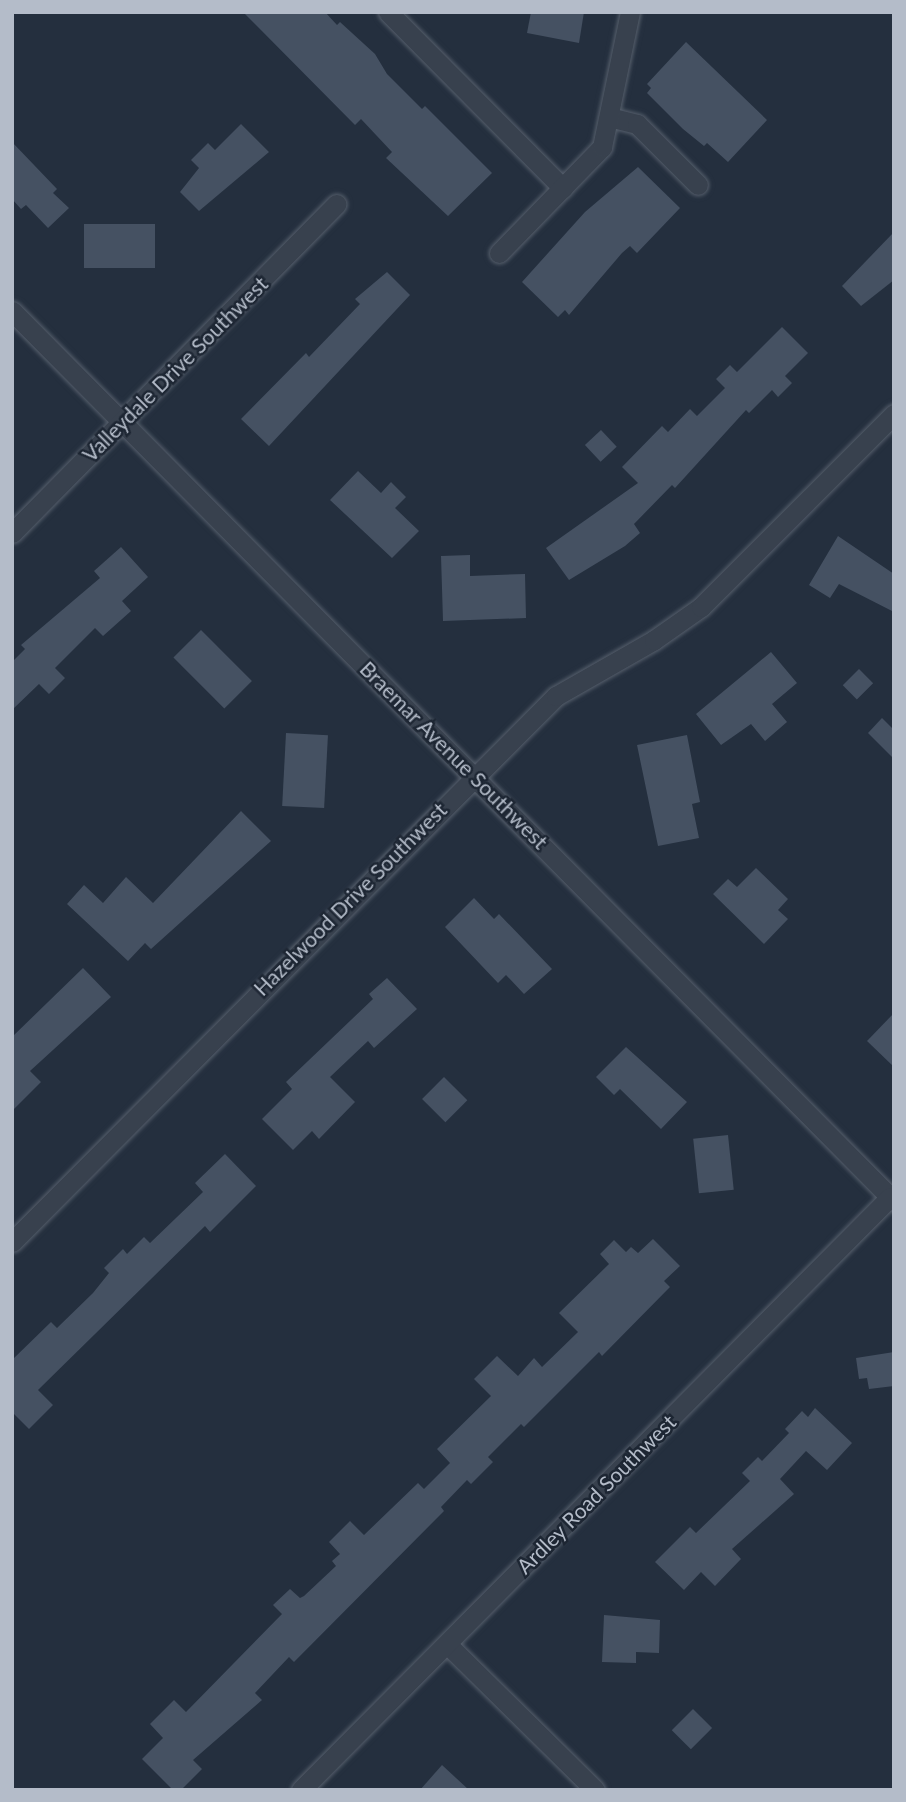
<!DOCTYPE html>
<style>
body{margin:0}
#map{position:relative;width:906px;height:1802px;overflow:hidden;background:#242f3e;font-family:Lato,sans-serif}
div>[style]{position:absolute}
.building>*{inset:0;background:#455162;transform-origin:0 0}
.roads{filter:drop-shadow(0 0 2px #565f6c) drop-shadow(0 0 2px #565f6c)}
.minor>*{height:19px;margin:-9.5px;padding:0 9.5px;transform-origin:9.5px;border-radius:9.5px;background:#38414e}
span{translate:-50% -50%;white-space:nowrap;text-align:center;line-height:1.15;-webkit-text-stroke:5px #1d2633;paint-order:stroke}
.street-label{font-size:21px;color:#b4bcc9}
.frame{position:absolute;inset:0;border:14px solid #b4bcc9;pointer-events:none}
</style>
<div id="map">
<div class="building">
<div style="clip-path:polygon(243px 12px,325px 12px,337px 25px,340px 22px,375px 54px,387px 74px,422px 109px,425px 106px,492px 173px,448px 216px,386px 158px,392px 152px,361px 119px,355px 125px)"></div>
<div style="clip-path:polygon(531px 12px,584px 12px,579px 43px,527px 33px)"></div>
<div style="clip-path:polygon(686px 42px,767px 120px,728px 162px,707px 143px,704px 146px,683px 129px,647px 93px,651px 88px,647px 84px)"></div>
<div style="clip-path:polygon(241px 124px,269px 152px,199px 211px,180px 192px,199px 168px,191px 160px,208px 143px,215px 150px)"></div>
<div style="clip-path:polygon(12px 142px,57px 189px,53px 193px,69px 208px,48px 228px,26px 205px,21px 209px,12px 199px)"></div>
<div style="clip-path:polygon(638px 167px,680px 208px,637px 253px,630px 246px,622px 253px,569px 315px,565px 310px,558px 317px,522px 282px,585px 212px)"></div>
<div style="left:155px;top:224px;width:44px;height:71px;rotate:90deg"></div>
<div style="clip-path:polygon(894px 232px,894px 280px,861px 306px,842px 286px)"></div>
<div style="clip-path:polygon(387px 272px,410px 295px,269px 446px,241px 419px,306px 353px,309px 357px,360px 304px,355px 299px)"></div>
<div style="clip-path:polygon(782px 327px,808px 353px,785px 376px,792px 383px,778px 397px,772px 390px,749px 413px,746px 410px,675px 488px,672px 485px,634px 524px,640px 533px,625px 546px,569px 580px,546px 548px,638px 483px,622px 467px,662px 426px,668px 432px,690px 409px,697px 416px,725px 388px,716px 379px,730px 365px,737px 372px)"></div>
<div style="left:601px;top:430px;width:23px;height:22px;rotate:47deg"></div>
<div style="clip-path:polygon(358px 471px,381px 493px,391px 482px,406px 497px,395px 508px,419px 531px,392px 558px,330px 500px)"></div>
<div style="clip-path:polygon(838px 536px,894px 574px,894px 612px,839px 584px,830px 598px,809px 585px)"></div>
<div style="clip-path:polygon(121px 547px,148px 577px,122px 601px,131px 611px,103px 636px,95px 628px,55px 668px,65px 678px,49px 694px,39px 684px,12px 710px,12px 662px,25px 649px,21px 645px,100px 578px,94px 571px)"></div>
<div style="clip-path:polygon(470px 555px,470px 576px,525px 574px,526px 618px,443px 621px,441px 556px)"></div>
<div style="left:201px;top:630px;width:72px;height:39px;rotate:45deg"></div>
<div style="clip-path:polygon(771px 652px,797px 683px,772px 704px,787px 722px,765px 741px,751px 724px,721px 745px,696px 714px)"></div>
<div style="left:859px;top:669px;width:20px;height:23px;rotate:45deg"></div>
<div style="clip-path:polygon(882px 718px,894px 730px,894px 759px,868px 733px)"></div>
<div style="left:286px;top:733px;width:42px;height:73px;rotate:3deg"></div>
<div style="clip-path:polygon(687px 735px,700px 802px,692px 804px,699px 838px,658px 846px,637px 745px)"></div>
<div style="clip-path:polygon(241px 811px,271px 841px,151px 949px,145px 943px,128px 961px,67px 904px,84px 885px,103px 903px,126px 877px,153px 903px)"></div>
<div style="clip-path:polygon(756px 868px,788px 899px,778px 910px,788px 919px,764px 944px,713px 894px,728px 879px,737px 887px)"></div>
<div style="clip-path:polygon(474px 898px,494px 919px,499px 914px,552px 969px,524px 994px,506px 975px,498px 983px,445px 927px)"></div>
<div style="clip-path:polygon(83px 968px,111px 997px,30px 1071px,41px 1082px,12px 1111px,12px 1037px)"></div>
<div style="clip-path:polygon(387px 978px,417px 1009px,374px 1048px,368px 1041px,330px 1077px,355px 1102px,319px 1139px,312px 1131px,293px 1150px,262px 1119px,292px 1089px,286px 1082px,373px 999px,369px 994px)"></div>
<div style="clip-path:polygon(894px 1013px,894px 1067px,867px 1041px)"></div>
<div style="clip-path:polygon(626px 1047px,687px 1102px,661px 1129px,620px 1089px,614px 1095px,596px 1077px)"></div>
<div style="left:444px;top:1077px;width:33px;height:31px;rotate:45deg"></div>
<div style="left:728px;top:1135px;width:55px;height:35px;rotate:84deg"></div>
<div style="clip-path:polygon(225px 1154px,256px 1186px,210px 1232px,205px 1226px,38px 1390px,53px 1405px,29px 1429px,12px 1412px,12px 1360px,51px 1322px,57px 1328px,93px 1293px,109px 1273px,104px 1268px,123px 1249px,127px 1254px,144px 1237px,150px 1243px,203px 1192px,195px 1183px)"></div>
<div style="clip-path:polygon(653px 1239px,680px 1266px,664px 1281px,670px 1287px,602px 1356px,599px 1352px,524px 1427px,521px 1424px,488px 1457px,493px 1462px,471px 1484px,467px 1480px,441px 1507px,444px 1511px,294px 1662px,289px 1657px,255px 1693px,262px 1700px,193px 1760px,202px 1769px,181px 1790px,173px 1790px,142px 1759px,163px 1738px,150px 1724px,174px 1700px,186px 1712px,282px 1614px,273px 1605px,290px 1589px,300px 1598px,304px 1596px,336px 1566px,332px 1561px,340px 1554px,329px 1542px,350px 1521px,364px 1535px,418px 1483px,424px 1489px,450px 1463px,437px 1449px,491px 1396px,474px 1379px,497px 1356px,518px 1376px,534px 1358px,542px 1367px,578px 1332px,559px 1313px,609px 1264px,600px 1254px,614px 1240px,626px 1252px,631px 1247px,638px 1253px)"></div>
<div style="clip-path:polygon(894px 1352px,894px 1386px,869px 1389px,867px 1378px,859px 1379px,856px 1358px)"></div>
<div style="clip-path:polygon(815px 1408px,852px 1443px,827px 1470px,806px 1451px,780px 1479px,794px 1494px,732px 1549px,741px 1559px,715px 1586px,701px 1572px,684px 1590px,655px 1562px,690px 1527px,696px 1533px,750px 1481px,742px 1473px,758px 1457px,762px 1461px,789px 1433px,785px 1429px,802px 1411px,808px 1417px)"></div>
<div style="clip-path:polygon(604px 1615px,660px 1620px,659px 1653px,636px 1652px,636px 1663px,602px 1662px)"></div>
<div style="left:693px;top:1709px;width:27px;height:30px;rotate:45deg"></div>
<div style="clip-path:polygon(442px 1765px,469px 1790px,420px 1790px)"></div>
</div>
<div class="roads">
<div class="minor">
<div style="left:388px;top:12px;width:248px;rotate:45.2deg"></div>
<div style="left:609px;top:117px;width:29px;rotate:14deg"></div>
<div style="left:637px;top:124px;width:86px;rotate:45deg"></div>
<div style="left:499px;top:253px;width:148px;rotate:-45.8deg"></div>
<div style="left:602px;top:147px;width:138px;rotate:-78.3deg"></div>
<div style="left:12px;top:311px;width:1253px;rotate:45.26deg"></div>
<div style="left:12px;top:533px;width:462px;rotate:-45.4deg"></div>
<div style="left:12px;top:1242px;width:771px;rotate:-45.11deg"></div>
<div style="left:556px;top:696px;width:113px;rotate:-29.7deg"></div>
<div style="left:654px;top:640px;width:57px;rotate:-35.1deg"></div>
<div style="left:701px;top:607px;width:273px;rotate:-45deg"></div>
<div style="left:448px;top:1645px;width:206px;rotate:44.6deg"></div>
<div style="left:301px;top:1790px;width:836px;rotate:-45.19deg"></div>
</div>
</div>
<div class="street-label">
<span style="left:175px;top:369px;rotate:-45deg">Valleydale Drive Southwest</span>
<span style="left:454px;top:755px;rotate:45deg">Braemar Avenue Southwest</span>
<span style="left:350px;top:899px;rotate:-45deg">Hazelwood Drive Southwest</span>
<span style="left:596px;top:1494px;rotate:-45deg">Ardley Road Southwest</span>
</div>
<div class="frame"></div>
</div>
